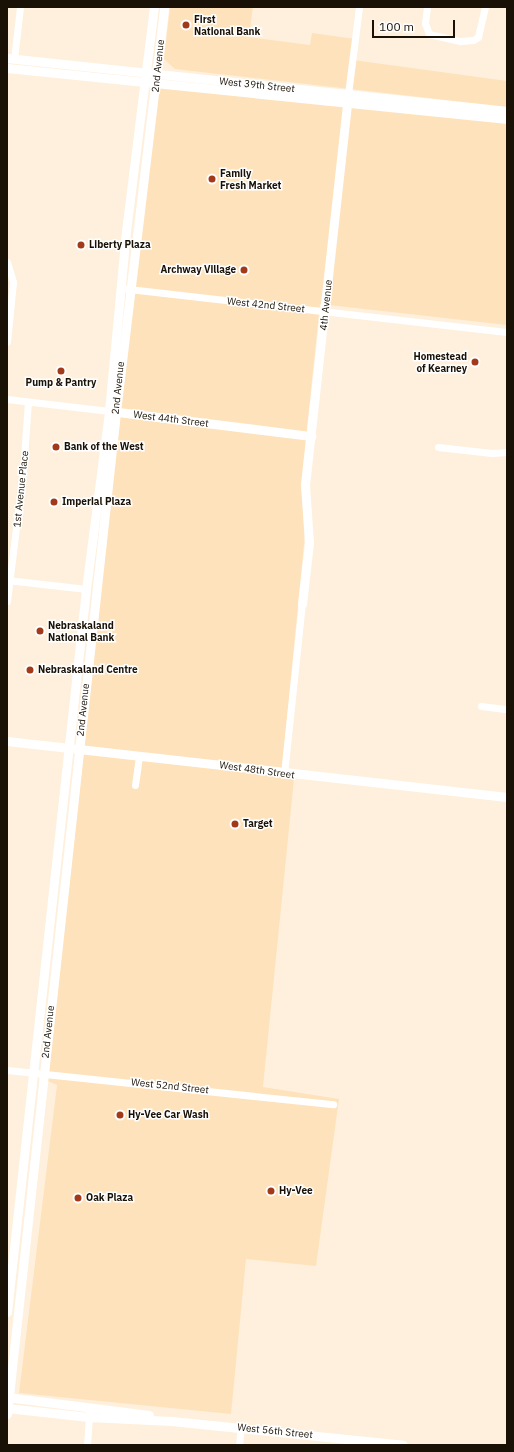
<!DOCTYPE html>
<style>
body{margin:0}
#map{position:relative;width:514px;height:1452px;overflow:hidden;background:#fef0dd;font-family:"IBM Plex Sans",sans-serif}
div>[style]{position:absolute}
.built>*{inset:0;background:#fee2bb}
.street>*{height:7px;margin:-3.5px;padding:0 3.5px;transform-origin:3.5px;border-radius:3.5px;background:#fff}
.secondary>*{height:9px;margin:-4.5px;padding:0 4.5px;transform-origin:4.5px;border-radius:4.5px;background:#fff}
.dots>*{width:11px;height:11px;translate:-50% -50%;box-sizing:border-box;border:2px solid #fff;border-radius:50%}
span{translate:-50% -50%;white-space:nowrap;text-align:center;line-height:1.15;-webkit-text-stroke:3px #fff;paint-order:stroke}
.poi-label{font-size:10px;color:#191106;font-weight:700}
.left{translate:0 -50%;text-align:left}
.right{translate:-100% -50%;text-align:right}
.street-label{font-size:10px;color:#191106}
.frame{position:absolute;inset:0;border:8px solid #191106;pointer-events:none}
.scale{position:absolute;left:372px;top:20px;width:83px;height:18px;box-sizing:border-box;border:2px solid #191106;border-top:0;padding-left:5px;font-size:12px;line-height:14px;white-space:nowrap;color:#191106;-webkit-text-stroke:3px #fff;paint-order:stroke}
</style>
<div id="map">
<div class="built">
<div style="clip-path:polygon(170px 7px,253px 7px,249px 37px,310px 45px,312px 33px,355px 39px,353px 60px,507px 81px,507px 107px,175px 69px,164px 59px)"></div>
<div style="clip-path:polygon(156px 85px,507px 123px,507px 325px,320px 304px,301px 485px,305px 534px,281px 779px,294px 779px,263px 1087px,339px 1099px,316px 1266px,246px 1259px,231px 1414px,19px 1393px,57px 1085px,48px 1081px)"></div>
</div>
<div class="street">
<div style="left:427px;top:7px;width:16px;rotate:97deg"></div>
<div style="left:425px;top:23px;width:12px;rotate:70deg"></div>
<div style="left:429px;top:34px;width:32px;rotate:13deg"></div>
<div style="left:460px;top:41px;width:13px;rotate:-4deg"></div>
<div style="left:473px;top:40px;width:6px;rotate:-31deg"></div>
<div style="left:478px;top:37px;width:31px;rotate:-77deg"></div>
<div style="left:14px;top:59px;width:52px;rotate:-83.4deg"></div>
<div style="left:348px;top:94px;width:88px;rotate:-82.8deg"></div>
<div style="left:7px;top:262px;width:21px;rotate:73deg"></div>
<div style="left:13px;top:282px;width:60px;rotate:95.7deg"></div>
<div style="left:120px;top:288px;width:389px;rotate:6.5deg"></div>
<div style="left:7px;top:399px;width:103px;rotate:6.7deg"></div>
<div style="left:438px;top:447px;width:54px;rotate:6.3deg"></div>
<div style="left:492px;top:453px;width:15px;rotate:-4deg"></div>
<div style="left:7px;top:580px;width:80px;rotate:6.5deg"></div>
<div style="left:7px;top:601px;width:131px;rotate:-83deg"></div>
<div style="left:23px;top:471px;width:69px;rotate:-85.9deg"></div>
<div style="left:481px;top:706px;width:26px;rotate:7deg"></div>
<div style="left:284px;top:774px;width:171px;rotate:-84deg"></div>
<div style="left:135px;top:785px;width:30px;rotate:-82deg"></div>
<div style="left:7px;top:1070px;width:328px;rotate:6deg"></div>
<div style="left:87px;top:1445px;width:32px;rotate:-86deg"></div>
<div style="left:239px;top:1445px;width:18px;rotate:-84deg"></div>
</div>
<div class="secondary">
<div style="left:7px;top:58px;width:503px;rotate:6.05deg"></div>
<div style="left:7px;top:68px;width:503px;rotate:5.82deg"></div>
<div style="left:110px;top:411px;width:203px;rotate:7.1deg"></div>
<div style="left:302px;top:604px;width:61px;rotate:-83.5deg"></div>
<div style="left:309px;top:543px;width:58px;rotate:-93.9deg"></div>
<div style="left:305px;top:485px;width:393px;rotate:-83.7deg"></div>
<div style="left:7px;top:741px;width:503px;rotate:6.39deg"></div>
<div style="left:7px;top:1312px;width:727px;rotate:-83.76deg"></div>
<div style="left:86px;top:589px;width:179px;rotate:-82.6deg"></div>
<div style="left:109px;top:411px;width:181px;rotate:-84.6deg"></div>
<div style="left:126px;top:231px;width:226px;rotate:-82.9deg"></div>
<div style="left:7px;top:1397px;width:143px;rotate:7.2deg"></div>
<div style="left:7px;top:1408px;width:82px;rotate:6.3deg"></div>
<div style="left:89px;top:1417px;width:83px;rotate:2.8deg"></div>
<div style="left:172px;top:1421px;width:232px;rotate:5.9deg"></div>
<div style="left:7px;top:1414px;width:1008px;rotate:-83.79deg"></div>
<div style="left:116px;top:412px;width:408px;rotate:-83.2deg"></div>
</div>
<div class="dots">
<div style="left:186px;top:25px;background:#a23a1a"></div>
<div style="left:212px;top:179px;background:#a23a1a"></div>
<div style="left:81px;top:245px;background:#a23a1a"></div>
<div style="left:244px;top:270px;background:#a23a1a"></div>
<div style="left:475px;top:362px;background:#a23a1a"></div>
<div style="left:61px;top:371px;background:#a23a1a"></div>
<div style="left:56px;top:447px;background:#a23a1a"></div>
<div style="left:54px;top:502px;background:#a23a1a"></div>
<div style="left:40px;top:631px;background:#a23a1a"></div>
<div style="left:30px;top:670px;background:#a23a1a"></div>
<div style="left:235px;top:824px;background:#a23a1a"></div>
<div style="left:120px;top:1115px;background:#a23a1a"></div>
<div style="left:271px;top:1191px;background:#a23a1a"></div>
<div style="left:78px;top:1198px;background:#a23a1a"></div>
</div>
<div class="poi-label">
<span class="left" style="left:194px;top:25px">First<br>National Bank</span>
<span class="left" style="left:220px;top:179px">Family<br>Fresh Market</span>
<span class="left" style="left:89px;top:245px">Liberty Plaza</span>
<span class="right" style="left:236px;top:270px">Archway Village</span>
<span class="right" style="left:467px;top:362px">Homestead<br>of Kearney</span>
<span style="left:61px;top:383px">Pump &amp; Pantry</span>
<span class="left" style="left:64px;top:447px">Bank of the West</span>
<span class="left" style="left:62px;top:502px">Imperial Plaza</span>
<span class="left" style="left:48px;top:631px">Nebraskaland<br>National Bank</span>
<span class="left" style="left:38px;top:670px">Nebraskaland Centre</span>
<span class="left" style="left:243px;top:824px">Target</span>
<span class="left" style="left:128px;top:1115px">Hy-Vee Car Wash</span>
<span class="left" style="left:279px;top:1191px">Hy-Vee</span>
<span class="left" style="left:86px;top:1198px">Oak Plaza</span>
</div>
<div class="street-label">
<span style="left:158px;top:66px;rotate:-84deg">2nd Avenue</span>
<span style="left:257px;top:85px;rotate:6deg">West 39th Street</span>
<span style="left:266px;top:305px;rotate:6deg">West 42nd Street</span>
<span style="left:326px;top:305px;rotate:-84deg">4th Avenue</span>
<span style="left:118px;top:388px;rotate:-84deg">2nd Avenue</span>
<span style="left:171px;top:419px;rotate:7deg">West 44th Street</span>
<span style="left:21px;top:489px;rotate:-84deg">1st Avenue Place</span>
<span style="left:83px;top:710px;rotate:-84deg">2nd Avenue</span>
<span style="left:257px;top:770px;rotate:8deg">West 48th Street</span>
<span style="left:48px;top:1032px;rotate:-84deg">2nd Avenue</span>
<span style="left:170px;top:1086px;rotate:6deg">West 52nd Street</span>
<span style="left:275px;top:1431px;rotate:6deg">West 56th Street</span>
</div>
<div class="frame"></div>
<div class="scale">100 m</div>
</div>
